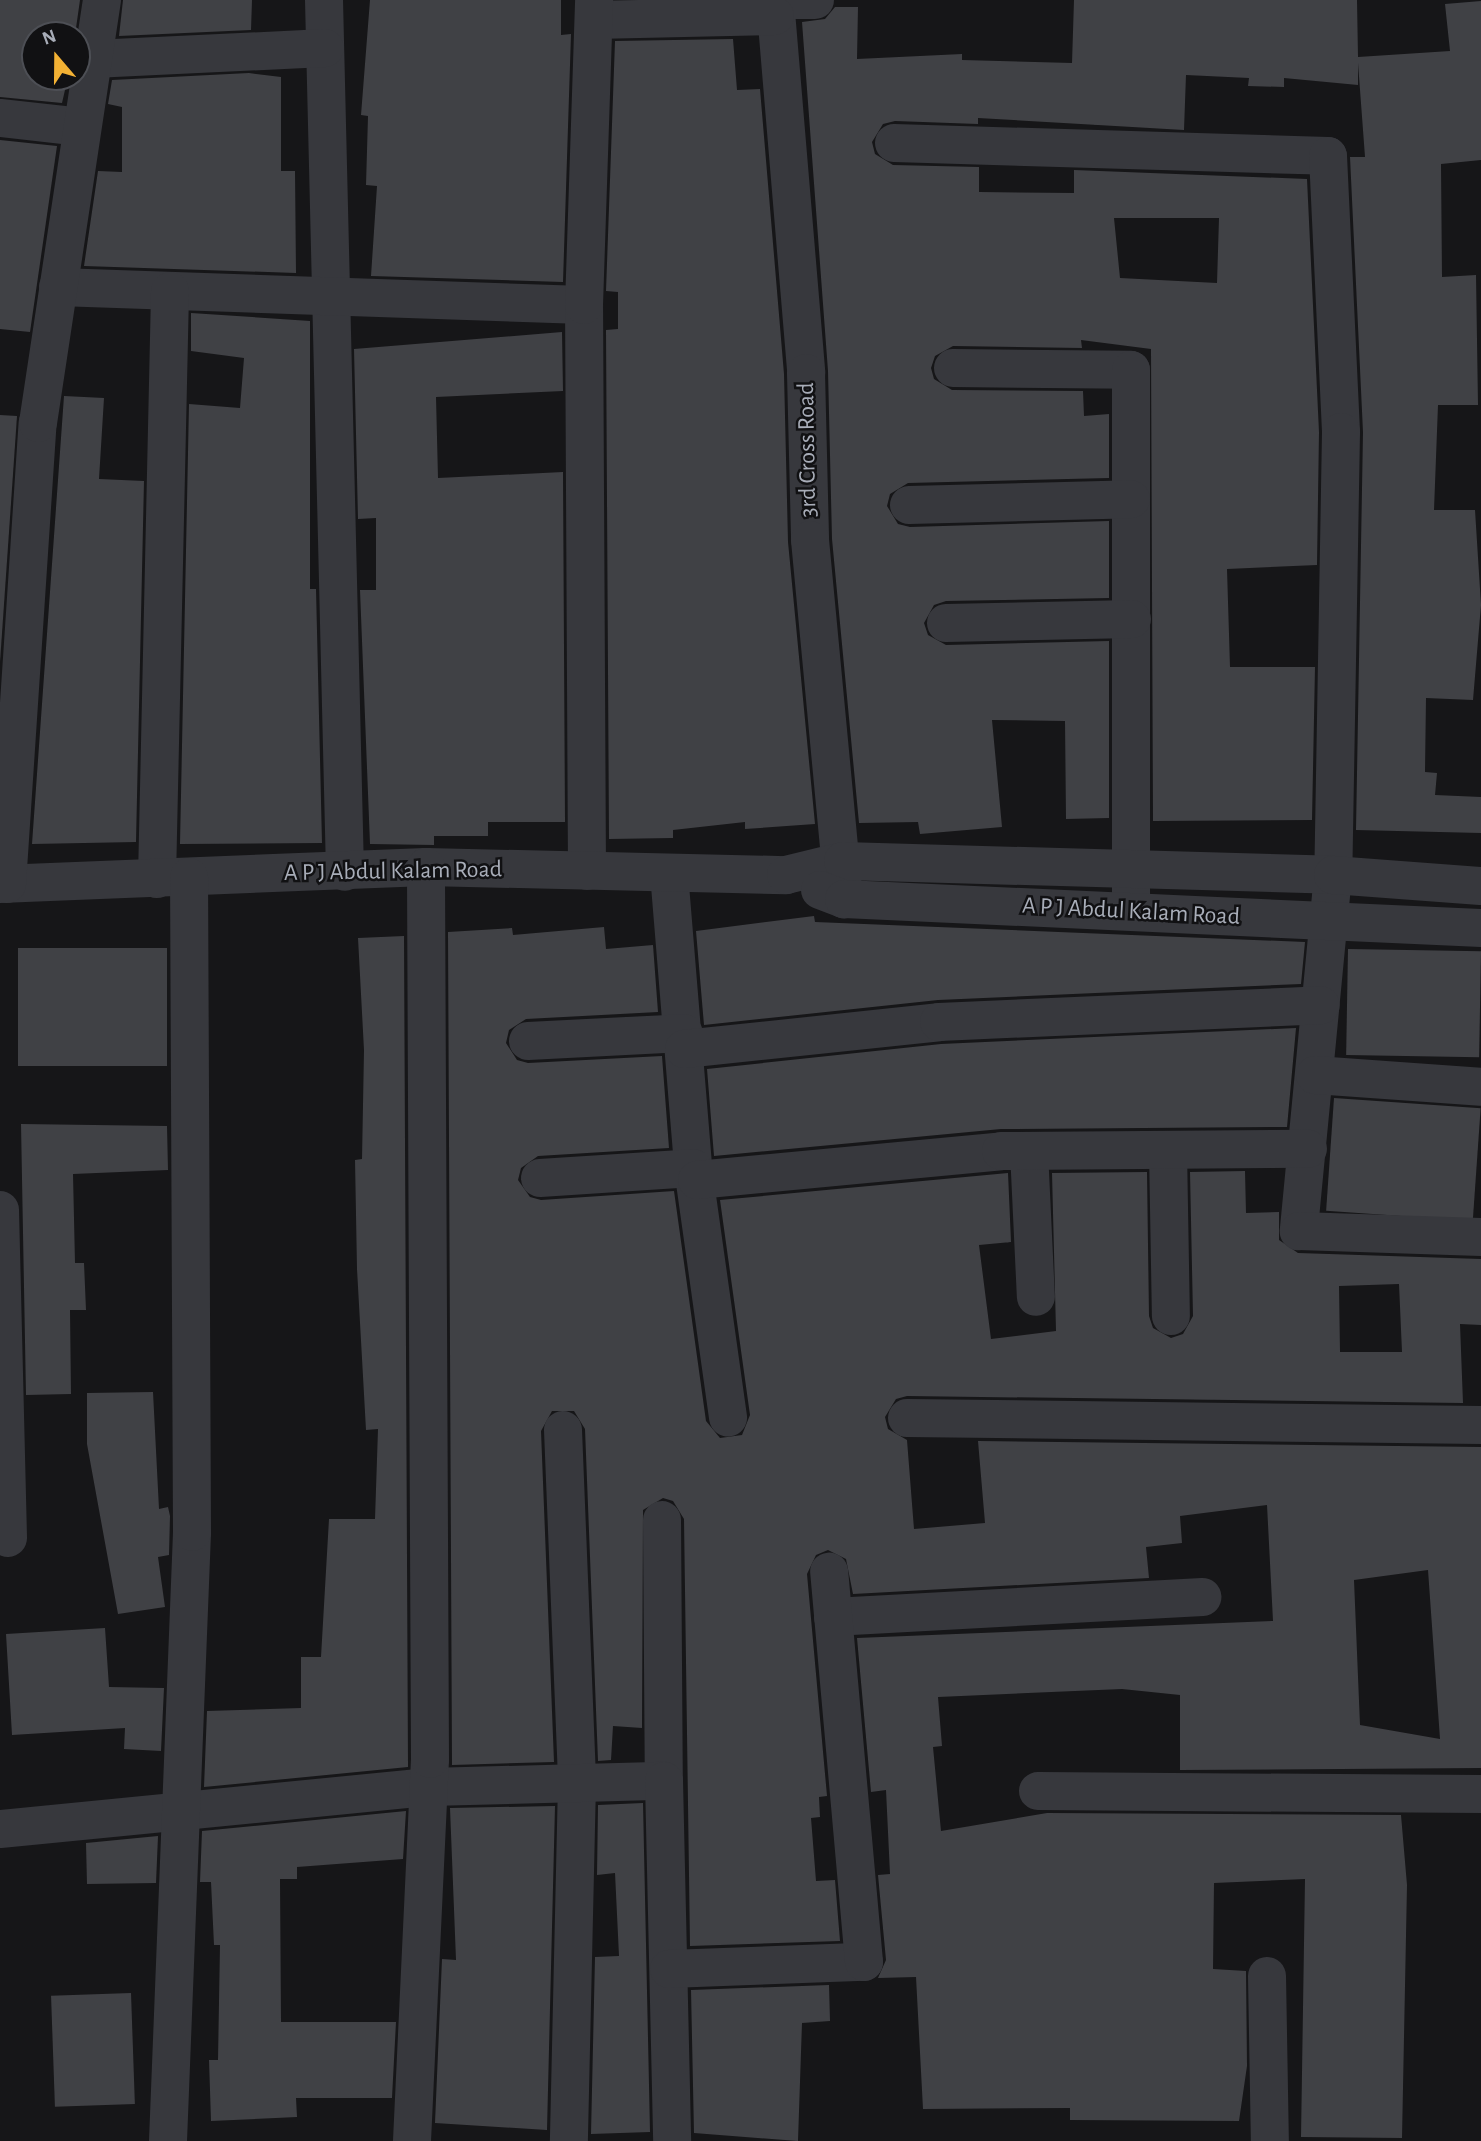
<!DOCTYPE html>
<style>
body{margin:0}
#map{position:relative;width:1481px;height:2141px;overflow:hidden;background:#161618;font-family:"Alegreya Sans",sans-serif}
div>[style]{position:absolute}
.building>*{inset:0;background:#404145;transform-origin:0 0}
.minor>*{height:38px;margin:-19px;padding:0 19px;transform-origin:19px;border-radius:19px;background:#37383d}
span{translate:-50% -50%;white-space:nowrap;text-align:center;line-height:1.15;-webkit-text-stroke:5px #111113;paint-order:stroke}
.street-label{font-size:24px;color:#a8adb8}
.north{position:absolute;left:21px;top:21px;width:70px;height:70px;box-sizing:border-box;background:#111113;border:2px solid #4d4f55;border-radius:50%;rotate:340deg;font-size:19px;font-weight:700;line-height:28px;text-align:center;color:#a8adb8}
.north::after{content:'';display:block;margin:auto;width:24px;height:32px;background:#f2b134;clip-path:polygon(50% 0,100% 100%,50% 72%,0 100%)}
</style>
<div id="map">
<div class="building">
<div style="clip-path:polygon(0 0,80px 0,75px 35px,35px 35px,35px 77px,68px 77px,62px 103px,0 97px)"></div>
<div style="clip-path:polygon(123px 0,252px 0,251px 30px,119px 36px)"></div>
<div style="clip-path:polygon(370px 0,561px 0,561px 35px,571px 34px,563px 282px,371px 276px,377px 186px,366px 185px,368px 116px,361px 115px)"></div>
<div style="clip-path:polygon(evenodd,1074px 0,1357px 0,1358px 57px,1450px 51px,1445px 4px,1481px 1px,1481px 160px,1441px 164px,1442px 277px,1476px 275px,1478px 405px,1438px 405px,1434px 510px,1475px 510px,1481px 605px,1473px 700px,1426px 698px,1425px 772px,1437px 773px,1435px 795px,1481px 797px,1481px 833px,1356px 830px,1363px 432px,1350px 157px,1365px 157px,1358px 63px,1358px 85px,1284px 78px,1284px 87px,1248px 86px,1249px 78px,1186px 75px,1184px 130px,978px 118px,978px 124px,895px 121px,883px 124px,872px 142px,875px 154px,893px 165px,979px 167px,979px 192px,1074px 193px,1074px 170px,1307px 179px,1319px 432px,1317px 565px,1227px 569px,1230px 667px,1315px 667px,1312px 820px,1153px 821px,1151px 349px,1081px 340px,1082px 348px,953px 346px,935px 356px,931px 368px,934px 379px,952px 390px,1083px 391px,1084px 416px,1109px 414px,1109px 478px,908px 483px,890px 494px,887px 506px,898px 524px,910px 527px,1109px 521px,1109px 598px,946px 601px,934px 605px,924px 623px,928px 635px,946px 645px,1109px 641px,1109px 818px,1066px 819px,1065px 721px,992px 720px,1002px 827px,920px 834px,918px 822px,859px 823px,832px 539px,828px 371px,802px 22px,825px 19px,835px 7px,858px 7px,857px 59px,962px 54px,962px 60px,1072px 63px,1074px 0,1114px 218px,1219px 218px,1217px 283px,1120px 278px,1114px 218px)"></div>
<div style="clip-path:polygon(733px 39px,737px 90px,760px 89px,784px 374px,788px 542px,815px 824px,745px 829px,745px 822px,673px 830px,673px 838px,609px 839px,606px 330px,618px 329px,618px 292px,606px 291px,615px 41px)"></div>
<div style="clip-path:polygon(249px 73px,281px 77px,281px 171px,295px 171px,296px 273px,84px 266px,98px 171px,122px 172px,122px 107px,108px 104px,112px 80px)"></div>
<div style="clip-path:polygon(0 140px,57px 146px,30px 332px,0 329px)"></div>
<div style="clip-path:polygon(191px 313px,310px 321px,310px 589px,316px 589px,322px 843px,180px 844px,189px 404px,240px 408px,244px 358px,191px 351px)"></div>
<div style="clip-path:polygon(562px 332px,563px 391px,436px 397px,438px 478px,563px 472px,565px 822px,488px 822px,488px 836px,434px 836px,434px 845px,370px 844px,360px 590px,376px 590px,376px 518px,358px 519px,354px 349px)"></div>
<div style="clip-path:polygon(64px 396px,104px 398px,99px 479px,144px 481px,136px 842px,32px 844px)"></div>
<div style="clip-path:polygon(0 415px,17px 416px,0 662px)"></div>
<div style="clip-path:polygon(814px 916px,815px 922px,1305px 942px,1301px 984px,938px 1000px,704px 1025px,696px 931px)"></div>
<div style="clip-path:polygon(evenodd,604px 927px,606px 949px,653px 945px,658px 1012px,526px 1019px,509px 1030px,506px 1043px,517px 1060px,528px 1063px,662px 1056px,669px 1148px,538px 1156px,521px 1168px,518px 1180px,530px 1197px,541px 1200px,674px 1191px,706px 1421px,720px 1438px,742px 1435px,750px 1415px,720px 1200px,1008px 1173px,1011px 1242px,979px 1245px,991px 1339px,1056px 1331px,1052px 1173px,1147px 1172px,1149px 1316px,1153px 1328px,1171px 1338px,1183px 1334px,1193px 1316px,1190px 1172px,1245px 1171px,1246px 1213px,1279px 1212px,1279px 1240px,1298px 1253px,1481px 1259px,1481px 1325px,1460px 1324px,1463px 1403px,907px 1396px,896px 1399px,885px 1417px,888px 1429px,907px 1440px,914px 1529px,985px 1523px,978px 1441px,1481px 1447px,1481px 1768px,1180px 1770px,1180px 1695px,1122px 1689px,938px 1697px,942px 1746px,933px 1747px,941px 1831px,1047px 1813px,1401px 1815px,1407px 1885px,1402px 2138px,1301px 2137px,1305px 1879px,1214px 1883px,1213px 1969px,1246px 1971px,1247px 2066px,1239px 2121px,1070px 2120px,1070px 2108px,923px 2109px,916px 1977px,878px 1978px,886px 1960px,878px 1875px,890px 1874px,886px 1790px,871px 1792px,857px 1638px,1273px 1621px,1267px 1505px,1180px 1516px,1182px 1543px,1146px 1547px,1149px 1578px,853px 1594px,846px 1559px,828px 1550px,816px 1555px,807px 1574px,827px 1796px,819px 1797px,820px 1817px,811px 1818px,816px 1881px,835px 1880px,840px 1941px,690px 1946px,684px 1519px,673px 1501px,663px 1498px,643px 1510px,642px 1728px,613px 1726px,611px 1760px,598px 1761px,585px 1429px,574px 1411px,552px 1411px,541px 1431px,554px 1762px,452px 1765px,448px 932px,512px 928px,513px 935px,604px 927px,1399px 1284px,1402px 1352px,1340px 1352px,1339px 1286px,1399px 1284px,604px 927px,1428px 1570px,1440px 1739px,1360px 1725px,1354px 1580px,1428px 1570px)"></div>
<div style="clip-path:polygon(404px 936px,408px 1767px,204px 1787px,207px 1711px,301px 1708px,301px 1657px,321px 1657px,329px 1519px,375px 1519px,378px 1429px,366px 1430px,357px 1269px,355px 1160px,362px 1159px,364px 1050px,358px 938px)"></div>
<div style="left:167px;top:948px;width:118px;height:149px;rotate:90deg"></div>
<div style="left:1348px;top:949px;width:133px;height:106px;rotate:1deg"></div>
<div style="clip-path:polygon(1296px 1028px,1287px 1127px,1001px 1129px,714px 1156px,707px 1069px,941px 1044px)"></div>
<div style="left:1334px;top:1098px;width:147px;height:113px;rotate:4deg"></div>
<div style="clip-path:polygon(21px 1124px,167px 1126px,168px 1170px,73px 1174px,75px 1263px,84px 1263px,86px 1310px,70px 1310px,71px 1394px,26px 1395px)"></div>
<div style="clip-path:polygon(153px 1392px,159px 1509px,168px 1507px,170px 1516px,169px 1555px,158px 1557px,165px 1607px,118px 1614px,87px 1444px,87px 1393px)"></div>
<div style="clip-path:polygon(105px 1628px,109px 1687px,164px 1688px,161px 1751px,124px 1749px,125px 1728px,12px 1735px,6px 1634px)"></div>
<div style="clip-path:polygon(643px 1803px,650px 2132px,591px 2134px,595px 1957px,619px 1956px,615px 1873px,597px 1875px,598px 1805px)"></div>
<div style="clip-path:polygon(555px 1806px,547px 2130px,435px 2123px,442px 1959px,456px 1960px,450px 1808px)"></div>
<div style="clip-path:polygon(406px 1811px,403px 1859px,297px 1867px,297px 1879px,280px 1879px,281px 2022px,396px 2022px,392px 2098px,296px 2098px,297px 2117px,211px 2121px,209px 2060px,218px 2060px,220px 1945px,214px 1945px,211px 1882px,200px 1882px,202px 1831px)"></div>
<div style="clip-path:polygon(158px 1836px,156px 1883px,87px 1884px,86px 1843px)"></div>
<div style="clip-path:polygon(829px 1985px,830px 2021px,802px 2023px,798px 2141px,694px 2133px,691px 1990px)"></div>
<div style="left:131px;top:1993px;width:111px;height:80px;rotate:88deg"></div>
</div>
<div class="minor">
<div style="left:324px;top:0;width:872px;rotate:88.62deg"></div>
<div style="left:775px;top:0;width:374px;rotate:85.2deg"></div>
<div style="left:806px;top:373px;width:167px;rotate:88.6deg"></div>
<div style="left:810px;top:540px;width:361px;rotate:84.6deg"></div>
<div style="left:775px;top:0;width:40px"></div>
<div style="left:594px;top:20px;width:181px;rotate:-1.3deg"></div>
<div style="left:93px;top:59px;width:232px;rotate:-2.7deg"></div>
<div style="left:0;top:118px;width:82px;rotate:6.3deg"></div>
<div style="left:894px;top:143px;width:434px;rotate:1.7deg"></div>
<div style="left:1328px;top:156px;width:276px;rotate:87.3deg"></div>
<div style="left:1341px;top:432px;width:443px;rotate:91deg"></div>
<div style="left:1333px;top:875px;width:358px;rotate:95.5deg"></div>
<div style="left:1299px;top:1231px;width:182px;rotate:1.9deg"></div>
<div style="left:58px;top:287px;width:526px;rotate:1.96deg"></div>
<div style="left:953px;top:368px;width:178px;rotate:0.6deg"></div>
<div style="left:1131px;top:370px;width:541px;rotate:90deg"></div>
<div style="left:909px;top:505px;width:222px;rotate:-1.5deg"></div>
<div style="left:946px;top:623px;width:186px;rotate:-1.2deg"></div>
<div style="left:587px;top:871px;width:566px;rotate:-90.3deg"></div>
<div style="left:584px;top:305px;width:305px;rotate:-88.1deg"></div>
<div style="left:669px;top:873px;width:296px;rotate:85.3deg"></div>
<div style="left:693px;top:1168px;width:252px;rotate:82deg"></div>
<div style="left:157px;top:879px;width:588px;rotate:-88.73deg"></div>
<div style="left:0;top:884px;width:426px;rotate:-2.3deg"></div>
<div style="left:426px;top:867px;width:360px;rotate:1.3deg"></div>
<div style="left:786px;top:875px;width:59px;rotate:-13.8deg"></div>
<div style="left:843px;top:861px;width:490px;rotate:1.6deg"></div>
<div style="left:1333px;top:875px;width:148px;rotate:4.3deg"></div>
<div style="left:7px;top:884px;width:462px;rotate:-86.2deg"></div>
<div style="left:38px;top:423px;width:428px;rotate:-81.4deg"></div>
<div style="left:820px;top:890px;width:26px;rotate:21deg"></div>
<div style="left:844px;top:899px;width:638px;rotate:2.61deg"></div>
<div style="left:528px;top:1041px;width:156px;rotate:-2.9deg"></div>
<div style="left:684px;top:1049px;width:256px;rotate:-6deg"></div>
<div style="left:939px;top:1022px;width:382px;rotate:-2.5deg"></div>
<div style="left:1315px;top:1075px;width:166px;rotate:4.1deg"></div>
<div style="left:1168px;top:1150px;width:166px;rotate:89deg"></div>
<div style="left:1029px;top:1151px;width:146px;rotate:87.3deg"></div>
<div style="left:540px;top:1178px;width:153px;rotate:-3.7deg"></div>
<div style="left:697px;top:1180px;width:305px;rotate:-5.4deg"></div>
<div style="left:1001px;top:1151px;width:307px;rotate:-0.4deg"></div>
<div style="left:0;top:1210px;width:328px;rotate:88.6deg"></div>
<div style="left:907px;top:1418px;width:574px;rotate:0.7deg"></div>
<div style="left:563px;top:1430px;width:353px;rotate:87.7deg"></div>
<div style="left:577px;top:1783px;width:358px;rotate:91.3deg"></div>
<div style="left:662px;top:1520px;width:261px;rotate:89.6deg"></div>
<div style="left:833px;top:1617px;width:370px;rotate:-3.1deg"></div>
<div style="left:1038px;top:1791px;width:443px;rotate:0.4deg"></div>
<div style="left:0;top:1829px;width:431px;rotate:-5.6deg"></div>
<div style="left:429px;top:1787px;width:235px;rotate:-1.5deg"></div>
<div style="left:664px;top:1781px;width:360px;rotate:88.7deg"></div>
<div style="left:669px;top:1969px;width:195px;rotate:-2.1deg"></div>
<div style="left:864px;top:1962px;width:392px;rotate:-95.1deg"></div>
<div style="left:1267px;top:1976px;width:165px;rotate:89deg"></div>
<div style="left:168px;top:2141px;width:609px;rotate:-87.74deg"></div>
<div style="left:192px;top:1532px;width:655px;rotate:-90.26deg"></div>
<div style="left:412px;top:2141px;width:382px;rotate:-87.3deg"></div>
<div style="left:430px;top:1759px;width:892px;rotate:-90.26deg"></div>
</div>
<div class="street-label">
<span style="left:808px;top:450px;rotate:-91deg">3rd Cross Road</span>
<span style="left:393px;top:872px;rotate:-1deg">A P J Abdul Kalam Road</span>
<span style="left:1131px;top:912px;rotate:3deg">A P J Abdul Kalam Road</span>
</div>
<div class="north">N</div>
</div>
